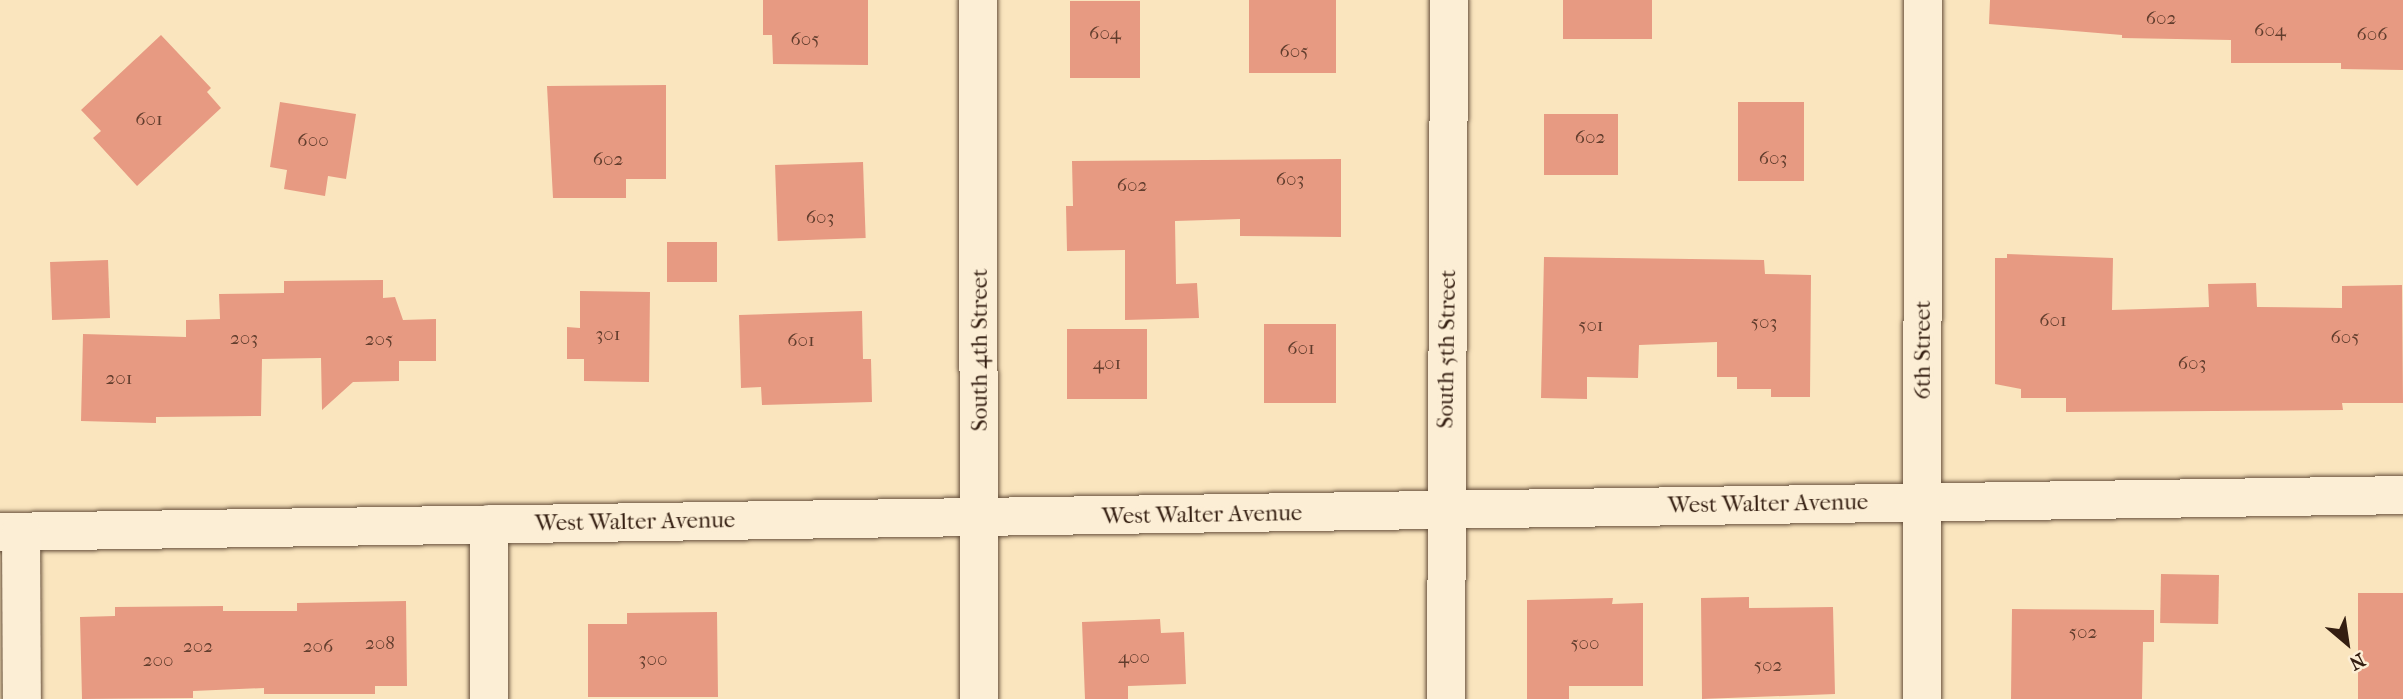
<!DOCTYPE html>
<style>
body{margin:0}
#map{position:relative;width:2403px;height:699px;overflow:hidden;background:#fae5be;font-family:"IM FELL French Canon",serif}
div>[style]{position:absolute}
.building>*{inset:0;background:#e79a82;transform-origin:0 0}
.roads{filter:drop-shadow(0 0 2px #66503c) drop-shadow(0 0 2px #66503c)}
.minor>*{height:38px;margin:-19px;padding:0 19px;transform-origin:19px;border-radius:19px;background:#fceed5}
span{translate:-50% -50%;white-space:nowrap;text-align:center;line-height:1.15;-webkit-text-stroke:7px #fceed5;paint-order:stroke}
.number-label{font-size:19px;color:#613d2d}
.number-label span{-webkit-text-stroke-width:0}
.street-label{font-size:23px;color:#341e11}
.north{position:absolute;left:2312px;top:608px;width:70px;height:70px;-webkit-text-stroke:5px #fceed5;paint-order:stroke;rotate:151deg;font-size:19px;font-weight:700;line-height:28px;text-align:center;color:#341e11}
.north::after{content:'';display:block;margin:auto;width:24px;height:32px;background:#341e11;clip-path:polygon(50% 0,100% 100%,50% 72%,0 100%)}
</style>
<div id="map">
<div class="building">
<div style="clip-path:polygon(763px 0,868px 0,868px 65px,773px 64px,772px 35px,763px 35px)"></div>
<div style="left:1249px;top:0;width:87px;height:73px"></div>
<div style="left:1563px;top:0;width:89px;height:39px"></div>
<div style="clip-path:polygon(1990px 0,2403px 0,2403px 70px,2341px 69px,2341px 63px,2231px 63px,2231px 40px,2122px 38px,2122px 35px,1989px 24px)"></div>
<div style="left:1070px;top:1px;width:70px;height:77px"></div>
<div style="clip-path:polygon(161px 35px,211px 88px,207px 92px,221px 108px,137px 186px,93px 138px,101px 131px,81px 110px)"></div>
<div style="clip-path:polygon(666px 85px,666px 179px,626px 179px,626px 198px,553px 198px,547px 86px)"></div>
<div style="clip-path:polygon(280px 102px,356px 114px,346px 179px,328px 176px,325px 196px,284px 189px,287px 170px,270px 167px)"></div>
<div style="left:1738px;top:102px;width:66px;height:79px"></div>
<div style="left:1544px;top:114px;width:74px;height:61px"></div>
<div style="clip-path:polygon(1341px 159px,1341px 237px,1240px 236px,1240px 219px,1175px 221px,1176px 284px,1197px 283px,1199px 318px,1125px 320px,1125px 250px,1067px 251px,1066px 206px,1073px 206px,1072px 161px)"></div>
<div style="left:863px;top:162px;width:76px;height:88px;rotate:88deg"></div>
<div style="left:667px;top:242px;width:50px;height:40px"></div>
<div style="clip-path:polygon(2007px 254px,2113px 258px,2112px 310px,2209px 307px,2208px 284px,2256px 283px,2257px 307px,2342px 308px,2342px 286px,2402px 285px,2403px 403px,2342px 403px,2343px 410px,2066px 412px,2066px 398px,2021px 398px,2021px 389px,1995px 384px,1995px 258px,2007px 258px)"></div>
<div style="clip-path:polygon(1544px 257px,1764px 260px,1765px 274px,1811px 275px,1810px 397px,1771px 397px,1771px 389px,1737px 389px,1737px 377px,1717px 377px,1717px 342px,1639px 345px,1638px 378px,1587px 377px,1587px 399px,1541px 398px)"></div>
<div style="left:108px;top:260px;width:58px;height:58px;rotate:88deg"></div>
<div style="clip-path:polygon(383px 280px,383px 298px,395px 297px,403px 320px,436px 319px,436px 361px,399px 361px,399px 381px,353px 382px,322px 410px,321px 358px,262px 359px,261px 416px,156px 417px,156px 423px,81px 421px,83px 334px,186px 337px,186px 320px,220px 319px,219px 294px,284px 293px,284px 281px)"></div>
<div style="clip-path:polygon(580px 291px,650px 292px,649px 382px,584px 381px,584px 359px,567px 359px,567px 327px,580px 328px)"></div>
<div style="clip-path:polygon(862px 311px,863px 359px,871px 359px,872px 402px,762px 405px,761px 387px,741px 388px,739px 315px)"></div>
<div style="left:1336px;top:324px;width:79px;height:72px;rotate:90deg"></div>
<div style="left:1067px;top:329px;width:80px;height:70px"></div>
<div style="left:2161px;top:574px;width:58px;height:49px;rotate:1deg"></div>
<div style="left:2403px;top:593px;width:106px;height:45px;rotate:90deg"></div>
<div style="clip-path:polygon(1749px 597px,1749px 608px,1833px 607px,1835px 694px,1702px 699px,1701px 598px)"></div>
<div style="clip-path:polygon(1613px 598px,1612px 604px,1643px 603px,1643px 686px,1569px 686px,1569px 699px,1527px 699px,1527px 600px)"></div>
<div style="clip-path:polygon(406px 601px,407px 686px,375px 686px,375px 694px,264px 694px,264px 688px,193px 691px,193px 698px,82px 699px,80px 617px,115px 616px,115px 607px,223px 606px,223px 611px,297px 611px,297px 603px)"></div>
<div style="clip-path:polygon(2012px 609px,2154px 610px,2154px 642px,2143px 642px,2142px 699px,2011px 699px)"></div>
<div style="clip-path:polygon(717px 612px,718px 697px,588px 697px,588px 624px,627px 624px,627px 613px)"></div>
<div style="clip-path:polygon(1160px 619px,1161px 633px,1184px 632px,1186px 684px,1128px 686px,1128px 699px,1085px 699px,1082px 622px)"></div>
</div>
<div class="roads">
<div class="minor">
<div style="left:978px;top:0;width:699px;rotate:89.92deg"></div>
<div style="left:489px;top:524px;width:175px;rotate:90deg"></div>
<div style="left:0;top:532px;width:2403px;rotate:-0.88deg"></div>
<div style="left:21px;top:532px;width:167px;rotate:89.7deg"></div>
<div style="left:1446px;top:699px;width:699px;rotate:-89.75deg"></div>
<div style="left:1922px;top:699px;width:699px;rotate:-89.92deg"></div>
</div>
</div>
<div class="number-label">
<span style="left:2161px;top:19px">602</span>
<span style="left:2270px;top:31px">604</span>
<span style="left:1105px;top:34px">604</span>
<span style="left:2372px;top:35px">606</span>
<span style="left:805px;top:40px">605</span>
<span style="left:1294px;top:52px">605</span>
<span style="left:149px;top:120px">601</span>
<span style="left:1590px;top:138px">602</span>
<span style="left:313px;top:141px">600</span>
<span style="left:1773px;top:159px">603</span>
<span style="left:608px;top:160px">602</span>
<span style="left:1290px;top:180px">603</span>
<span style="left:1132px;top:186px">602</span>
<span style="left:820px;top:218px">603</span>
<span style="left:2053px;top:321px">601</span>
<span style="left:1764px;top:323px">503</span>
<span style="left:1591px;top:326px">501</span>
<span style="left:608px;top:335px">301</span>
<span style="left:2345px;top:338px">605</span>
<span style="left:244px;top:339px">203</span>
<span style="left:379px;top:340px">205</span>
<span style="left:801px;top:341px">601</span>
<span style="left:1301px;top:349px">601</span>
<span style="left:1107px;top:364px">401</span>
<span style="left:2192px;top:364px">603</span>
<span style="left:119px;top:379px">201</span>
<span style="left:2083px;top:633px">502</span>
<span style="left:380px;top:644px">208</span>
<span style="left:1585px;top:644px">500</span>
<span style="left:198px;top:647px">202</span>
<span style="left:318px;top:647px">206</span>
<span style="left:1134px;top:658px">400</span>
<span style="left:653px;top:660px">300</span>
<span style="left:158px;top:661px">200</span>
<span style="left:1768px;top:666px">502</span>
</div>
<div class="street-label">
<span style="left:1447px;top:349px;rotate:-89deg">South 5th Street</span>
<span style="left:980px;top:350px;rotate:-90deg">South 4th Street</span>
<span style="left:1923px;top:350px;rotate:-90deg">6th Street</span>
<span style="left:1768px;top:504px;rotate:-1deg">West Walter Avenue</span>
<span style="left:1202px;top:515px;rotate:-1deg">West Walter Avenue</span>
<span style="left:635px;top:522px;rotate:-1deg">West Walter Avenue</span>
</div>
<div class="north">N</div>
</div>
